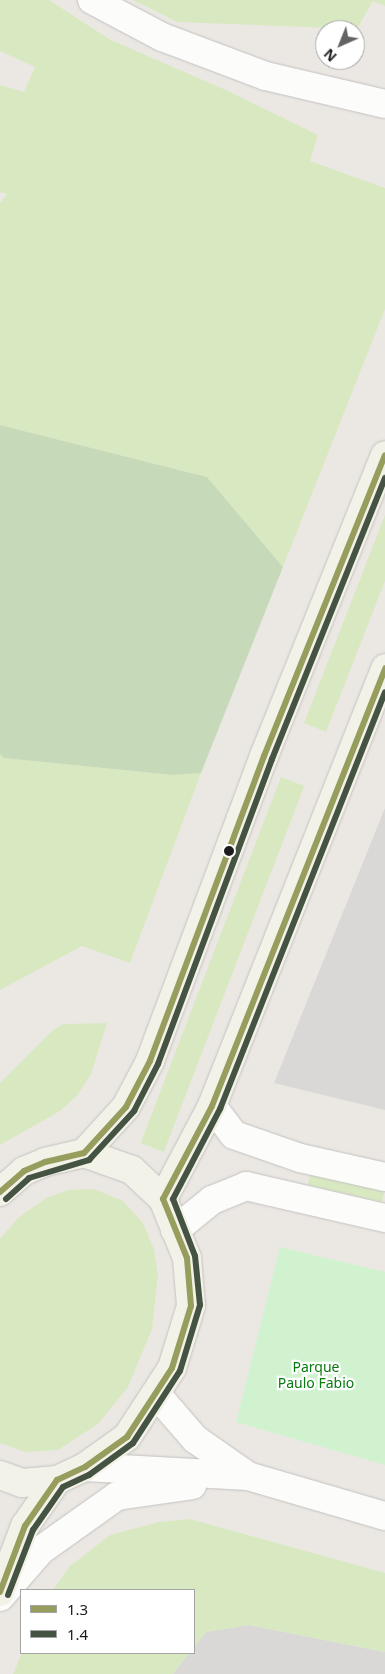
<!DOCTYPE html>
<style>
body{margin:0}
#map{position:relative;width:385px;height:1674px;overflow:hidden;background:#ebe8e4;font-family:"Noto Sans",sans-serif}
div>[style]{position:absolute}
.religious>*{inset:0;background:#d9d8d6}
.grass>*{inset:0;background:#d8e9c1;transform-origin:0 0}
.forest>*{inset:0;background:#c6dab9}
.park>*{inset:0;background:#d1f2cf}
.roads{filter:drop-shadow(0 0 1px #c3c2c0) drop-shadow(0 0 1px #c3c2c0)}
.street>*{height:28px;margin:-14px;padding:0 14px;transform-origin:14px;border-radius:14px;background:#fcfcfb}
.secondary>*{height:28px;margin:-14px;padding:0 14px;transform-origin:14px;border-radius:14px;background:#f3f2e8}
.bus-1>*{height:6px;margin:-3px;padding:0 3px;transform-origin:3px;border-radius:3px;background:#969d5d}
.bus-2>*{height:6px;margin:-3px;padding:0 3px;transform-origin:3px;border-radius:3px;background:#455442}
.dots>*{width:14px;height:14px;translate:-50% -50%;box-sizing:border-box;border:2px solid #fff;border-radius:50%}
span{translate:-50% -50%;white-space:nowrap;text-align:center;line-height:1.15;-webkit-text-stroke:4.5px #fff;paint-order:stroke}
.park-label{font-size:14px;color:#097b0e}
.legend{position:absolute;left:20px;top:1589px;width:175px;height:65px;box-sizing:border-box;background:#fff;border:1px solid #a4a4a4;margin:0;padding:6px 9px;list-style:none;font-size:15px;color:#1c1c1c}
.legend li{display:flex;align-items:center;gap:10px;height:25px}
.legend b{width:25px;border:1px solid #a4a4a4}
.north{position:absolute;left:315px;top:20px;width:50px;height:50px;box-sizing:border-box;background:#fff;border:1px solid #a4a4a4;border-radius:50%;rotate:224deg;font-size:14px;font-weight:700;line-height:20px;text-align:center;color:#1c1c1c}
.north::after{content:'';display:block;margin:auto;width:18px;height:22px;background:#646362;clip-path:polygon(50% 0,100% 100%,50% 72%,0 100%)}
</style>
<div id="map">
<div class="religious">
<div style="clip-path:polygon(385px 808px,385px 1110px,274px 1083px)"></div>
<div style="clip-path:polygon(249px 1625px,385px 1652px,385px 1674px,173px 1674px,189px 1653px,194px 1653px,194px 1647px,206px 1632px)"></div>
</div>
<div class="grass">
<div style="clip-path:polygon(0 0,49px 0,109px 39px,228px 91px,318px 135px,310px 161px,385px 188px,385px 309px,283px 567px,207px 477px,0 425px,0 203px,7px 194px,0 192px,0 85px,24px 92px,35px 67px,0 51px)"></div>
<div style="clip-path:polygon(133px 0,385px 0,385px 6px,373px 1px,357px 29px,177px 22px)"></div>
<div style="clip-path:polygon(385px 515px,385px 581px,326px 732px,304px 723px)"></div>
<div style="clip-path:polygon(0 754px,5px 758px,173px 775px,201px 773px,130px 963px,82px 946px,0 990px)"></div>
<div style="left:281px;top:777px;width:25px;height:392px;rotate:21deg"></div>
<div style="clip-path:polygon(107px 1023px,91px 1074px,77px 1096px,60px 1111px,0 1145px,0 1083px,51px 1032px,63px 1024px)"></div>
<div style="left:311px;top:1171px;width:76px;height:14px;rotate:13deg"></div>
<div style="clip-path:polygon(94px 1189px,123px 1201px,143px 1223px,154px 1249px,158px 1275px,152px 1329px,128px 1387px,98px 1424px,58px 1450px,25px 1452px,0 1443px,0 1239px,18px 1218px,46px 1198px,68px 1190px)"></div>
<div style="clip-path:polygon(190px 1519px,385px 1573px,385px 1652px,249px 1625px,206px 1632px,194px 1647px,194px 1590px,53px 1590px,70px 1566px,110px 1535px,159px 1522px)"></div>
<div style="clip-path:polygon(22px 1653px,189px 1653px,173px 1674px,13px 1674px)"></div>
</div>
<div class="forest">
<div style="clip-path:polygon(0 425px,207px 477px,283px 567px,201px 773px,173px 775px,4px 758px,0 754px)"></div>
</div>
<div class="park">
<div style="clip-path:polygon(280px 1247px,385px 1272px,385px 1465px,236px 1422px)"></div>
</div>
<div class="roads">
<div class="street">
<div style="left:92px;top:0;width:79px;rotate:27.9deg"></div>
<div style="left:162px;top:37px;width:111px;rotate:20.6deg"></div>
<div style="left:266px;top:76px;width:122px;rotate:13.2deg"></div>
<div style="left:212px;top:1106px;width:36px;rotate:53deg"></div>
<div style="left:234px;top:1135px;width:70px;rotate:19.2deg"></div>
<div style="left:300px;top:1158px;width:87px;rotate:12.6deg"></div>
<div style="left:175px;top:1230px;width:48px;rotate:-39deg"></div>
<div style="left:212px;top:1200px;width:37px;rotate:-22deg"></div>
<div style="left:246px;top:1186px;width:143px;rotate:13deg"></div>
<div style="left:157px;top:1395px;width:58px;rotate:49.2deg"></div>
<div style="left:195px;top:1439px;width:65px;rotate:34.9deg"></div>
<div style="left:85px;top:1467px;width:163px;rotate:3.2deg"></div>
<div style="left:248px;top:1476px;width:143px;rotate:16.3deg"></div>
<div style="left:0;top:1597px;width:62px;rotate:-48.9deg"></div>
<div style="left:41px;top:1550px;width:93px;rotate:-35.4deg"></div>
<div style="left:117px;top:1496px;width:76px;rotate:-8.3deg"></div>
</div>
<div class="secondary">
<div style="left:84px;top:1153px;width:62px;rotate:-47.6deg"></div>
<div style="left:126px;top:1107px;width:52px;rotate:-62.4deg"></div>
<div style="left:150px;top:1061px;width:326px;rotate:-69.5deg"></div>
<div style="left:264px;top:756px;width:324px;rotate:-68.1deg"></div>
<div style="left:0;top:1192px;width:32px;rotate:-41deg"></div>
<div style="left:24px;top:1171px;width:23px;rotate:-23deg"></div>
<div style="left:45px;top:1162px;width:40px;rotate:-13deg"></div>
<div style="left:84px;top:1153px;width:51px;rotate:19.5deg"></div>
<div style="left:132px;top:1170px;width:42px;rotate:43.1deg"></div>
<div style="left:163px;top:1199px;width:64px;rotate:67.9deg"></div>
<div style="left:187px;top:1258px;width:48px;rotate:85.2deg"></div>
<div style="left:191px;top:1306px;width:65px;rotate:107deg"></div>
<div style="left:172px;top:1368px;width:82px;rotate:123.1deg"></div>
<div style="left:127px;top:1437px;width:52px;rotate:144.5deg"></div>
<div style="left:85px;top:1467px;width:31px;rotate:155deg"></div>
<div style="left:57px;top:1480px;width:35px;rotate:175deg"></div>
<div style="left:22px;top:1483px;width:23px;rotate:-160deg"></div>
<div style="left:163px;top:1199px;width:105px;rotate:-62.2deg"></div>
<div style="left:212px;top:1106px;width:471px;rotate:-68.4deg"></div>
<div style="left:0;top:1592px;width:71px;rotate:-69.3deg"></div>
<div style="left:25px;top:1526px;width:56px;rotate:-55.2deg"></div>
</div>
</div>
<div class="bus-1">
<div style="left:0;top:1192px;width:32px;rotate:-41deg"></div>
<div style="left:24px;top:1171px;width:23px;rotate:-23deg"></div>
<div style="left:45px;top:1162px;width:40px;rotate:-13deg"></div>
<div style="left:84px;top:1153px;width:62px;rotate:-47.6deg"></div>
<div style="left:126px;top:1107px;width:52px;rotate:-62.4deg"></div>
<div style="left:150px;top:1061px;width:326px;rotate:-69.5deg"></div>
<div style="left:264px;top:756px;width:324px;rotate:-68.1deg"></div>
<div style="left:0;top:1592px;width:71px;rotate:-69.3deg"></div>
<div style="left:25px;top:1526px;width:56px;rotate:-55.2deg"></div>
<div style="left:57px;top:1480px;width:31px;rotate:-25deg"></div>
<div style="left:85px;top:1467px;width:52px;rotate:-35.5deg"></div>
<div style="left:127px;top:1437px;width:82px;rotate:-56.9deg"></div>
<div style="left:172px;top:1368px;width:65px;rotate:-73deg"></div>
<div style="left:191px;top:1306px;width:48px;rotate:-94.8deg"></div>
<div style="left:187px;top:1258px;width:64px;rotate:-112.1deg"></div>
<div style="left:163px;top:1199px;width:105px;rotate:-62.2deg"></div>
<div style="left:212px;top:1106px;width:471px;rotate:-68.4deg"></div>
</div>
<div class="bus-2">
<div style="left:6px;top:1199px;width:31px;rotate:-42deg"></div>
<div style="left:29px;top:1178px;width:63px;rotate:-16.7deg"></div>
<div style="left:89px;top:1160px;width:67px;rotate:-47.4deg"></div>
<div style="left:134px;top:1111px;width:53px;rotate:-62.9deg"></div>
<div style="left:158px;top:1064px;width:326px;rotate:-69.5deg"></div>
<div style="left:272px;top:759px;width:303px;rotate:-68.1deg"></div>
<div style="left:8px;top:1595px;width:70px;rotate:-69deg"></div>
<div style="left:33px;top:1530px;width:52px;rotate:-55.1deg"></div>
<div style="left:63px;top:1487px;width:29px;rotate:-25deg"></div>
<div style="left:89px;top:1475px;width:54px;rotate:-36deg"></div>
<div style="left:133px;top:1443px;width:86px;rotate:-56.9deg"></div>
<div style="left:180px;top:1371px;width:69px;rotate:-73.1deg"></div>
<div style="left:200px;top:1305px;width:49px;rotate:-95.8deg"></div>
<div style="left:195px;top:1256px;width:61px;rotate:-111.1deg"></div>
<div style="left:173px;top:1199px;width:102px;rotate:-62.4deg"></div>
<div style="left:220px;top:1109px;width:448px;rotate:-68.4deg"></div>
</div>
<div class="dots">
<div style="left:229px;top:851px;background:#1c1c1c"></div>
</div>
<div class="park-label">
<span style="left:316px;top:1375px">Parque<br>Paulo Fabio</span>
</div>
<ul class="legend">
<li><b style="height:6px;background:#969d5d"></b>1.3</li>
<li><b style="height:6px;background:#455442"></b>1.4</li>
</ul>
<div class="north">N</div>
</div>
